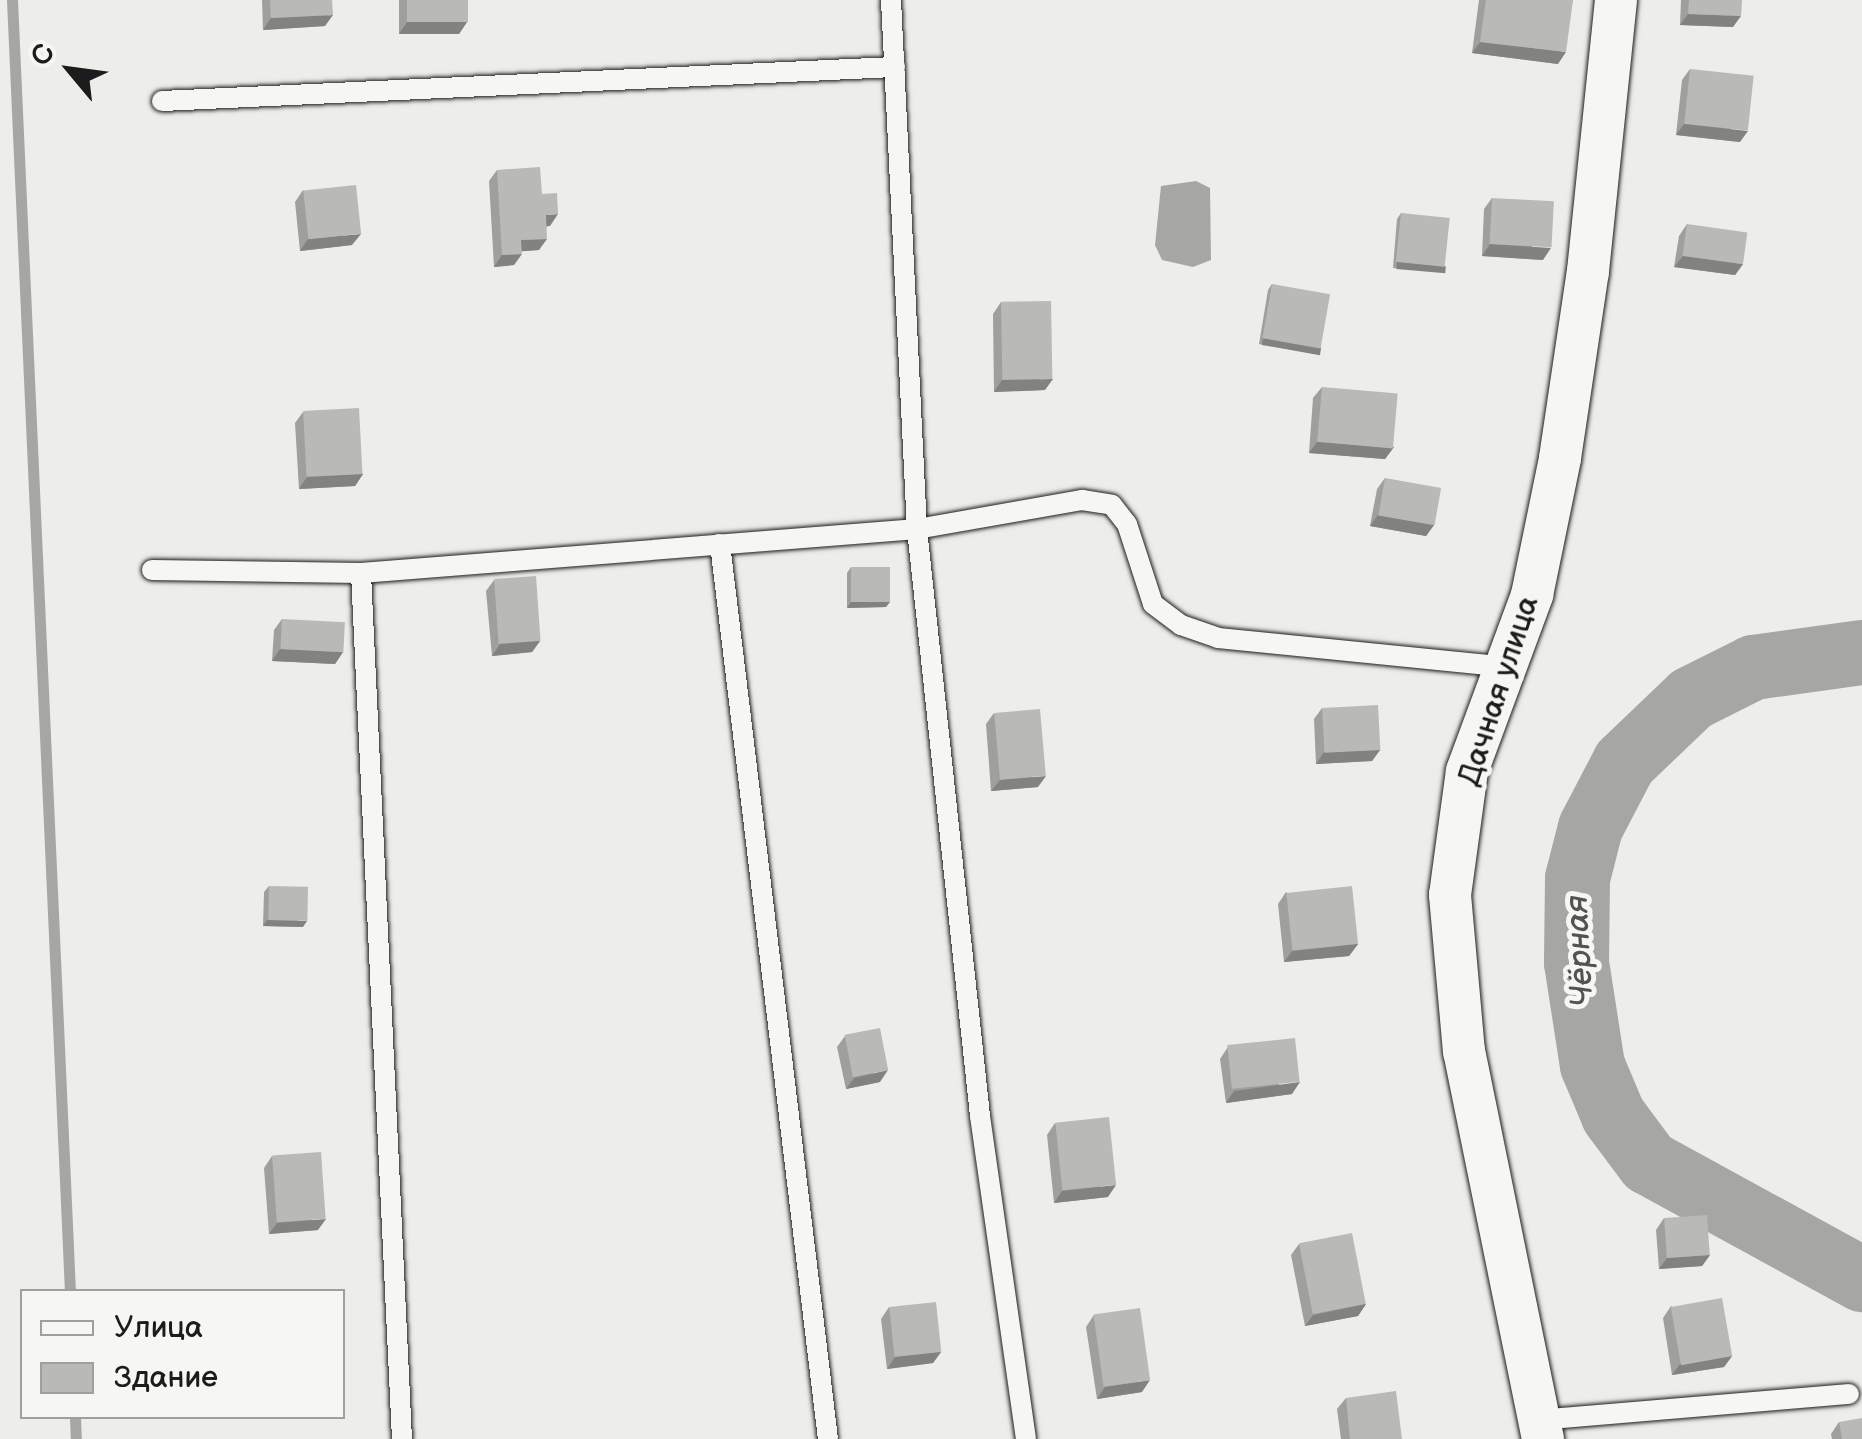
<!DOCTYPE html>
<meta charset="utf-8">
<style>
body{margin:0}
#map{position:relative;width:1862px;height:1439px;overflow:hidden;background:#edede9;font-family:"Balsamiq Sans",sans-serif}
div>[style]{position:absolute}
.water>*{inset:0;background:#a6a6a3}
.stream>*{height:11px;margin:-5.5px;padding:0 5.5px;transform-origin:5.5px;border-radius:5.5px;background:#a6a6a3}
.river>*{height:65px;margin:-32.5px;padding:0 32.5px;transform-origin:32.5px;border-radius:32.5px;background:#a6a6a3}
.roads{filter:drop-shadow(0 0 2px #1c1c1c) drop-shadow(0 0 2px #1c1c1c)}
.lane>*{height:20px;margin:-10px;padding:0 10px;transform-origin:10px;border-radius:10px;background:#f6f6f2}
.street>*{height:42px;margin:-21px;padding:0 21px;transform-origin:21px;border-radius:21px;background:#f6f6f2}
.wall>*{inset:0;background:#9f9f9d}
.shaded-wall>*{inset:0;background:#82827f;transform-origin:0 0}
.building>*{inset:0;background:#b9b9b6;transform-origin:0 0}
span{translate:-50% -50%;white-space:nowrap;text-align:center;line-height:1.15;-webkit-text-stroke:10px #f6f6f2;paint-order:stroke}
.street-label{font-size:30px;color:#1c1c1c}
.water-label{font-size:32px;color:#535352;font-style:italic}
.legend{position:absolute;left:20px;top:1289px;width:325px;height:130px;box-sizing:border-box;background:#f6f6f2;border:2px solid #9f9f9c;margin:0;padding:12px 18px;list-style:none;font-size:30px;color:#1c1c1c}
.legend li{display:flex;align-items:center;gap:20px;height:50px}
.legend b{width:50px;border:2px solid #9f9f9c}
.north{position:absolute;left:20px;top:20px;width:100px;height:100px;-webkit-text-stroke:8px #f6f6f2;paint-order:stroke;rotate:299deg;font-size:28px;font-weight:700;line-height:40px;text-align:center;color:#1c1c1c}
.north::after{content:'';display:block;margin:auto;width:35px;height:45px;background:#1c1c1c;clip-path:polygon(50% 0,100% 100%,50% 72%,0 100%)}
</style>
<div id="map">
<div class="water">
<div style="clip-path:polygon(1196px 181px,1210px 188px,1211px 260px,1193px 267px,1162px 260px,1155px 245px,1161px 186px)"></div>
</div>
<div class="stream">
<div style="left:12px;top:0;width:1293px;rotate:87.43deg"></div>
<div style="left:75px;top:1416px;width:23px;rotate:88deg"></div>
</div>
<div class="river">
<div style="left:1862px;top:652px;width:110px;rotate:172.2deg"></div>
<div style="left:1753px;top:667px;width:69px;rotate:153.4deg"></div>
<div style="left:1691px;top:698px;width:93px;rotate:136.3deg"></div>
<div style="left:1624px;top:762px;width:73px;rotate:117.6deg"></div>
<div style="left:1590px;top:827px;width:53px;rotate:104.3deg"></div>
<div style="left:1577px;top:878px;width:84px;rotate:90.7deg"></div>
<div style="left:1576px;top:962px;width:104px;rotate:81.2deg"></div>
<div style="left:1592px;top:1065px;width:54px;rotate:67.2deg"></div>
<div style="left:1613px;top:1115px;width:59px;rotate:53.3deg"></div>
<div style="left:1648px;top:1162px;width:244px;rotate:28.7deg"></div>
</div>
<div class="roads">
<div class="lane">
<div style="left:891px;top:0;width:530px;rotate:87.19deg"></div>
<div style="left:917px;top:529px;width:590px;rotate:83.87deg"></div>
<div style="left:980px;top:1116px;width:326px;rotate:81.9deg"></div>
<div style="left:162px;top:101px;width:734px;rotate:-2.66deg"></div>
<div style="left:720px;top:544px;width:901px;rotate:83.12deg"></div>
<div style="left:152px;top:570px;width:209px;rotate:0.8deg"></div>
<div style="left:361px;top:573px;width:558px;rotate:-4.52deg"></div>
<div style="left:917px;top:529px;width:168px;rotate:-10deg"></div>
<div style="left:1082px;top:500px;width:30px;rotate:9deg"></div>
<div style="left:1112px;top:505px;width:24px;rotate:52deg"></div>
<div style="left:1127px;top:524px;width:84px;rotate:72deg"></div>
<div style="left:1153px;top:604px;width:35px;rotate:37deg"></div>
<div style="left:1181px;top:625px;width:39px;rotate:19deg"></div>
<div style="left:1218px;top:638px;width:289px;rotate:5.7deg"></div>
<div style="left:361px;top:573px;width:867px;rotate:87.29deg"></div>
<div style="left:1539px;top:1420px;width:311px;rotate:-4.8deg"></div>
</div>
<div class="street">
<div style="left:1543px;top:1439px;width:395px;rotate:-101.5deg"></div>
<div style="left:1464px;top:1052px;width:158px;rotate:-95.1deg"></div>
<div style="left:1450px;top:895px;width:125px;rotate:-82.2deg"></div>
<div style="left:1467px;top:771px;width:188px;rotate:-69.7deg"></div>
<div style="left:1532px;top:595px;width:140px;rotate:-78.4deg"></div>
<div style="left:1560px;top:458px;width:189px;rotate:-81.5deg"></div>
<div style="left:1588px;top:271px;width:272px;rotate:-84.1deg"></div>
</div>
</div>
<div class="wall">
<div style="clip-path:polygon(262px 0,332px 0,325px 26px,263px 30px)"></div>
<div style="clip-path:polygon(399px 0,468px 0,467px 22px,459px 34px,399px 34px)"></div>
<div style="clip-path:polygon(1479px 0,1573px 0,1558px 64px,1472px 53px)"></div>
<div style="clip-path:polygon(1681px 0,1742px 0,1733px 27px,1680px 25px)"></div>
<div style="clip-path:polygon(1690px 69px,1740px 142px,1676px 135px,1682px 80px)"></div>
<div style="clip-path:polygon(497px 170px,542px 194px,550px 226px,547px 226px,539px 250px,522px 251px,514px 265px,494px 267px,489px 181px)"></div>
<div style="clip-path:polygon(303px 190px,352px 245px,300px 251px,295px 202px)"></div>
<div style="clip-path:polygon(1492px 198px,1543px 260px,1482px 256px,1484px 209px)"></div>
<div style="clip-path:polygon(1401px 213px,1442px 272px,1393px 268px,1397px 219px)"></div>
<div style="clip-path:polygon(1687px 224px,1743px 264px,1735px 275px,1674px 267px,1679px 236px)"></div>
<div style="clip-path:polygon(1272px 284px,1321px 348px,1317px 354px,1259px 344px,1268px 290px)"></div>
<div style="clip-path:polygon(1001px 302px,1045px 390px,994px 392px,993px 314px)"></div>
<div style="clip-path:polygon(1322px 387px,1394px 447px,1385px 459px,1309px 453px,1313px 398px)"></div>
<div style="clip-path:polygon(303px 412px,363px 474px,355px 486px,299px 489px,295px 423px)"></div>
<div style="clip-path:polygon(1385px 478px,1434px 525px,1426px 536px,1370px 526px,1377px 489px)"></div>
<div style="clip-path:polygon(851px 567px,886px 607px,847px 608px,847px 573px)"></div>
<div style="clip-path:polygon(494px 580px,540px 641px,532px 652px,492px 656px,486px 591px)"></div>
<div style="clip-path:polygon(282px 619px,343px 652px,335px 664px,272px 661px,274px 630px)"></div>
<div style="clip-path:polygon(1322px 708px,1380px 750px,1372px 761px,1316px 764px,1314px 719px)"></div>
<div style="clip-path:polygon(994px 713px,1038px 787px,991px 791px,986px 724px)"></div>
<div style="clip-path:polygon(269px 886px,303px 927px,263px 926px,264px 892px)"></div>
<div style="clip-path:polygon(1286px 892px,1358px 944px,1349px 956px,1284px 962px,1278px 904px)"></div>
<div style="clip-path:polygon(845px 1036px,880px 1082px,846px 1089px,837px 1047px)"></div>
<div style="clip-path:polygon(1228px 1047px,1292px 1094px,1226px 1103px,1220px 1059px)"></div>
<div style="clip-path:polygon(1055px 1123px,1108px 1197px,1054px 1203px,1047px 1135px)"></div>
<div style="clip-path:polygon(272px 1156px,318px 1230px,269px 1234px,264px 1168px)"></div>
<div style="clip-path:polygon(1664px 1218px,1710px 1255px,1702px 1266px,1659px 1269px,1656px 1230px)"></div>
<div style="clip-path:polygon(1299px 1244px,1366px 1304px,1358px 1316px,1305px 1326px,1291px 1255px)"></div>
<div style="clip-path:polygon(1671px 1306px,1732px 1356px,1724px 1367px,1672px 1375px,1663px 1318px)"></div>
<div style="clip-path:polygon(889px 1307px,941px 1352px,933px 1363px,887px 1369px,881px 1319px)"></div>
<div style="clip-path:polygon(1094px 1315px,1142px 1392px,1097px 1399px,1086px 1327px)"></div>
<div style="clip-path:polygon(1346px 1398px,1402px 1439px,1341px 1439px,1337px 1409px)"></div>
<div style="clip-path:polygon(1839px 1422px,1862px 1439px,1832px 1439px,1831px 1434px)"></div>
</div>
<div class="shaded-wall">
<div style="clip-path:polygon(1688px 14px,1741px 16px,1733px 27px,1680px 25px)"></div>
<div style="clip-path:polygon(333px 15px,325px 26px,263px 30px,271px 18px)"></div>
<div style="clip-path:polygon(407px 22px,467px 22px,459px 34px,399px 34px)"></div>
<div style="clip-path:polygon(1480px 42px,1566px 52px,1558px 64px,1472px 53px)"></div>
<div style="clip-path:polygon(1684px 124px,1748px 131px,1740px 142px,1676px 135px)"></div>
<div style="clip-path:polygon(558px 214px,550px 226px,538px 227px,546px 215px)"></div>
<div style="clip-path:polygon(361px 234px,352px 245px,300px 251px,308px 239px)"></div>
<div style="clip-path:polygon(547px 239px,539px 250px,513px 252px,521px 240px)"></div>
<div style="clip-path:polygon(1490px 244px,1551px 248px,1543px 260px,1482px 256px)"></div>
<div style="clip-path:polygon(522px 254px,514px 265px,494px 267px,502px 255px)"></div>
<div style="clip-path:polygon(1683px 256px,1743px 264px,1735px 275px,1674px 267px)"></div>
<div style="left:1397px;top:262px;width:49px;height:7px;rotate:5deg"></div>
<div style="left:1263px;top:338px;width:59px;height:7px;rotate:10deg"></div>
<div style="clip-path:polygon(1053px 379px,1045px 390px,994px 392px,1002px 380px)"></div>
<div style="clip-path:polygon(1317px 442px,1394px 447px,1385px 459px,1309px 453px)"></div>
<div style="clip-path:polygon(363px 474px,355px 486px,299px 489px,307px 477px)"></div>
<div style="clip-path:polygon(1378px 515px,1434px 525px,1426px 536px,1370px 526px)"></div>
<div style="clip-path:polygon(851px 602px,890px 602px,886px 607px,847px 608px)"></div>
<div style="clip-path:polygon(540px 641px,532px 652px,492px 656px,500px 644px)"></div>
<div style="clip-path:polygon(280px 649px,343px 652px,335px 664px,272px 661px)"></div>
<div style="clip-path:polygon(1380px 750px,1372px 761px,1316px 764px,1324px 752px)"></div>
<div style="clip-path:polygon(1046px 776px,1038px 787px,991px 791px,1000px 780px)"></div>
<div style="clip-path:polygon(267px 920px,307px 921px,303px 927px,263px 926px)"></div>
<div style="clip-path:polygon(1358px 944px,1349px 956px,1284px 962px,1292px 951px)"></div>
<div style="clip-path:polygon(888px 1070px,880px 1082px,846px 1089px,854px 1078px)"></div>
<div style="clip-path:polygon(1300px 1082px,1292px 1094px,1226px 1103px,1234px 1091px)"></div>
<div style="clip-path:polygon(1116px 1185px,1108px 1197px,1054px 1203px,1062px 1191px)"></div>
<div style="clip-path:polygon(326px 1219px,318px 1230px,269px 1234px,277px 1223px)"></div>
<div style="clip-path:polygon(1710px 1255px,1702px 1266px,1659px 1269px,1667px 1258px)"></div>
<div style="clip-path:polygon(1366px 1304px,1358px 1316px,1305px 1326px,1313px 1315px)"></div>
<div style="clip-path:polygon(941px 1352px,933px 1363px,887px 1369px,895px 1357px)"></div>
<div style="clip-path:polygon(1732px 1356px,1724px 1367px,1672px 1375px,1680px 1364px)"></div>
<div style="clip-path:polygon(1150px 1380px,1142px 1392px,1097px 1399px,1105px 1387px)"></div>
</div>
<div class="building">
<div style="clip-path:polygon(270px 0,332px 0,333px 15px,271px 18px)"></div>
<div style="left:407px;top:0;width:61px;height:22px"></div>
<div style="clip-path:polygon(1486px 0,1573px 0,1566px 52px,1480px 42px)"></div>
<div style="clip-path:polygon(1689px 0,1742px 0,1741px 16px,1688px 14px)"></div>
<div style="left:1690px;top:69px;width:64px;height:55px;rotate:6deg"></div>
<div style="clip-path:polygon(540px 167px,542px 194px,557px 193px,558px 214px,546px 215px,547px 239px,521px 240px,522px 254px,502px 255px,497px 170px)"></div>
<div style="left:356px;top:185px;width:49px;height:53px;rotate:84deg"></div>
<div style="left:1492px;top:198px;width:62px;height:46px;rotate:3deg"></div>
<div style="left:1401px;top:213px;width:49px;height:49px;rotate:6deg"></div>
<div style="left:1687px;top:224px;width:61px;height:32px;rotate:8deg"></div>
<div style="left:1272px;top:284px;width:59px;height:55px;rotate:10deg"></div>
<div style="left:1051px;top:301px;width:78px;height:50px;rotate:89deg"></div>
<div style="left:1322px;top:387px;width:76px;height:55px;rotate:5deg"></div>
<div style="left:359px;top:408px;width:66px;height:56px;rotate:87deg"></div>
<div style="left:1385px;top:478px;width:57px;height:38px;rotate:10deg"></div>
<div style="left:851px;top:567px;width:39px;height:35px"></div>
<div style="left:536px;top:576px;width:65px;height:42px;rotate:86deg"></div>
<div style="left:282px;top:619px;width:63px;height:30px;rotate:3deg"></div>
<div style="left:1378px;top:705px;width:45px;height:56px;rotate:87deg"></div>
<div style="left:1040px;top:709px;width:67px;height:46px;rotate:85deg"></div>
<div style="left:269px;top:886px;width:39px;height:34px;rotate:1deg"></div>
<div style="left:1352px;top:886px;width:58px;height:66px;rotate:84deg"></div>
<div style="left:880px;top:1028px;width:43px;height:36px;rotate:79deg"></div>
<div style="left:1295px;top:1038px;width:44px;height:68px;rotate:84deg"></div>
<div style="left:1109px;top:1117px;width:68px;height:54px;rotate:84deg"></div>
<div style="left:321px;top:1152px;width:67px;height:49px;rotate:86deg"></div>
<div style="left:1707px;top:1215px;width:40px;height:43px;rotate:86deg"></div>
<div style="left:1352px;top:1233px;width:72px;height:54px;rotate:79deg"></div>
<div style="left:1722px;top:1298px;width:59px;height:52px;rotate:80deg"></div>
<div style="left:936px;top:1302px;width:50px;height:47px;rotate:84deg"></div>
<div style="left:1140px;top:1308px;width:73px;height:47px;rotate:82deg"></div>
<div style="clip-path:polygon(1396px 1391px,1402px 1439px,1350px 1439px,1346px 1398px)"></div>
<div style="clip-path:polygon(1862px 1418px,1862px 1439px,1842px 1439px,1839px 1422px)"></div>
</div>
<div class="street-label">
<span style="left:1499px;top:691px;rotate:-72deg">Дачная улица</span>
</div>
<div class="water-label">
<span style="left:1581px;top:951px;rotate:-93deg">Чёрная</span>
</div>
<ul class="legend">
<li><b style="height:12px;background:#f6f6f2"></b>Улица</li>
<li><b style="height:28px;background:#b9b9b6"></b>Здание</li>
</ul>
<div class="north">С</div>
</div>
